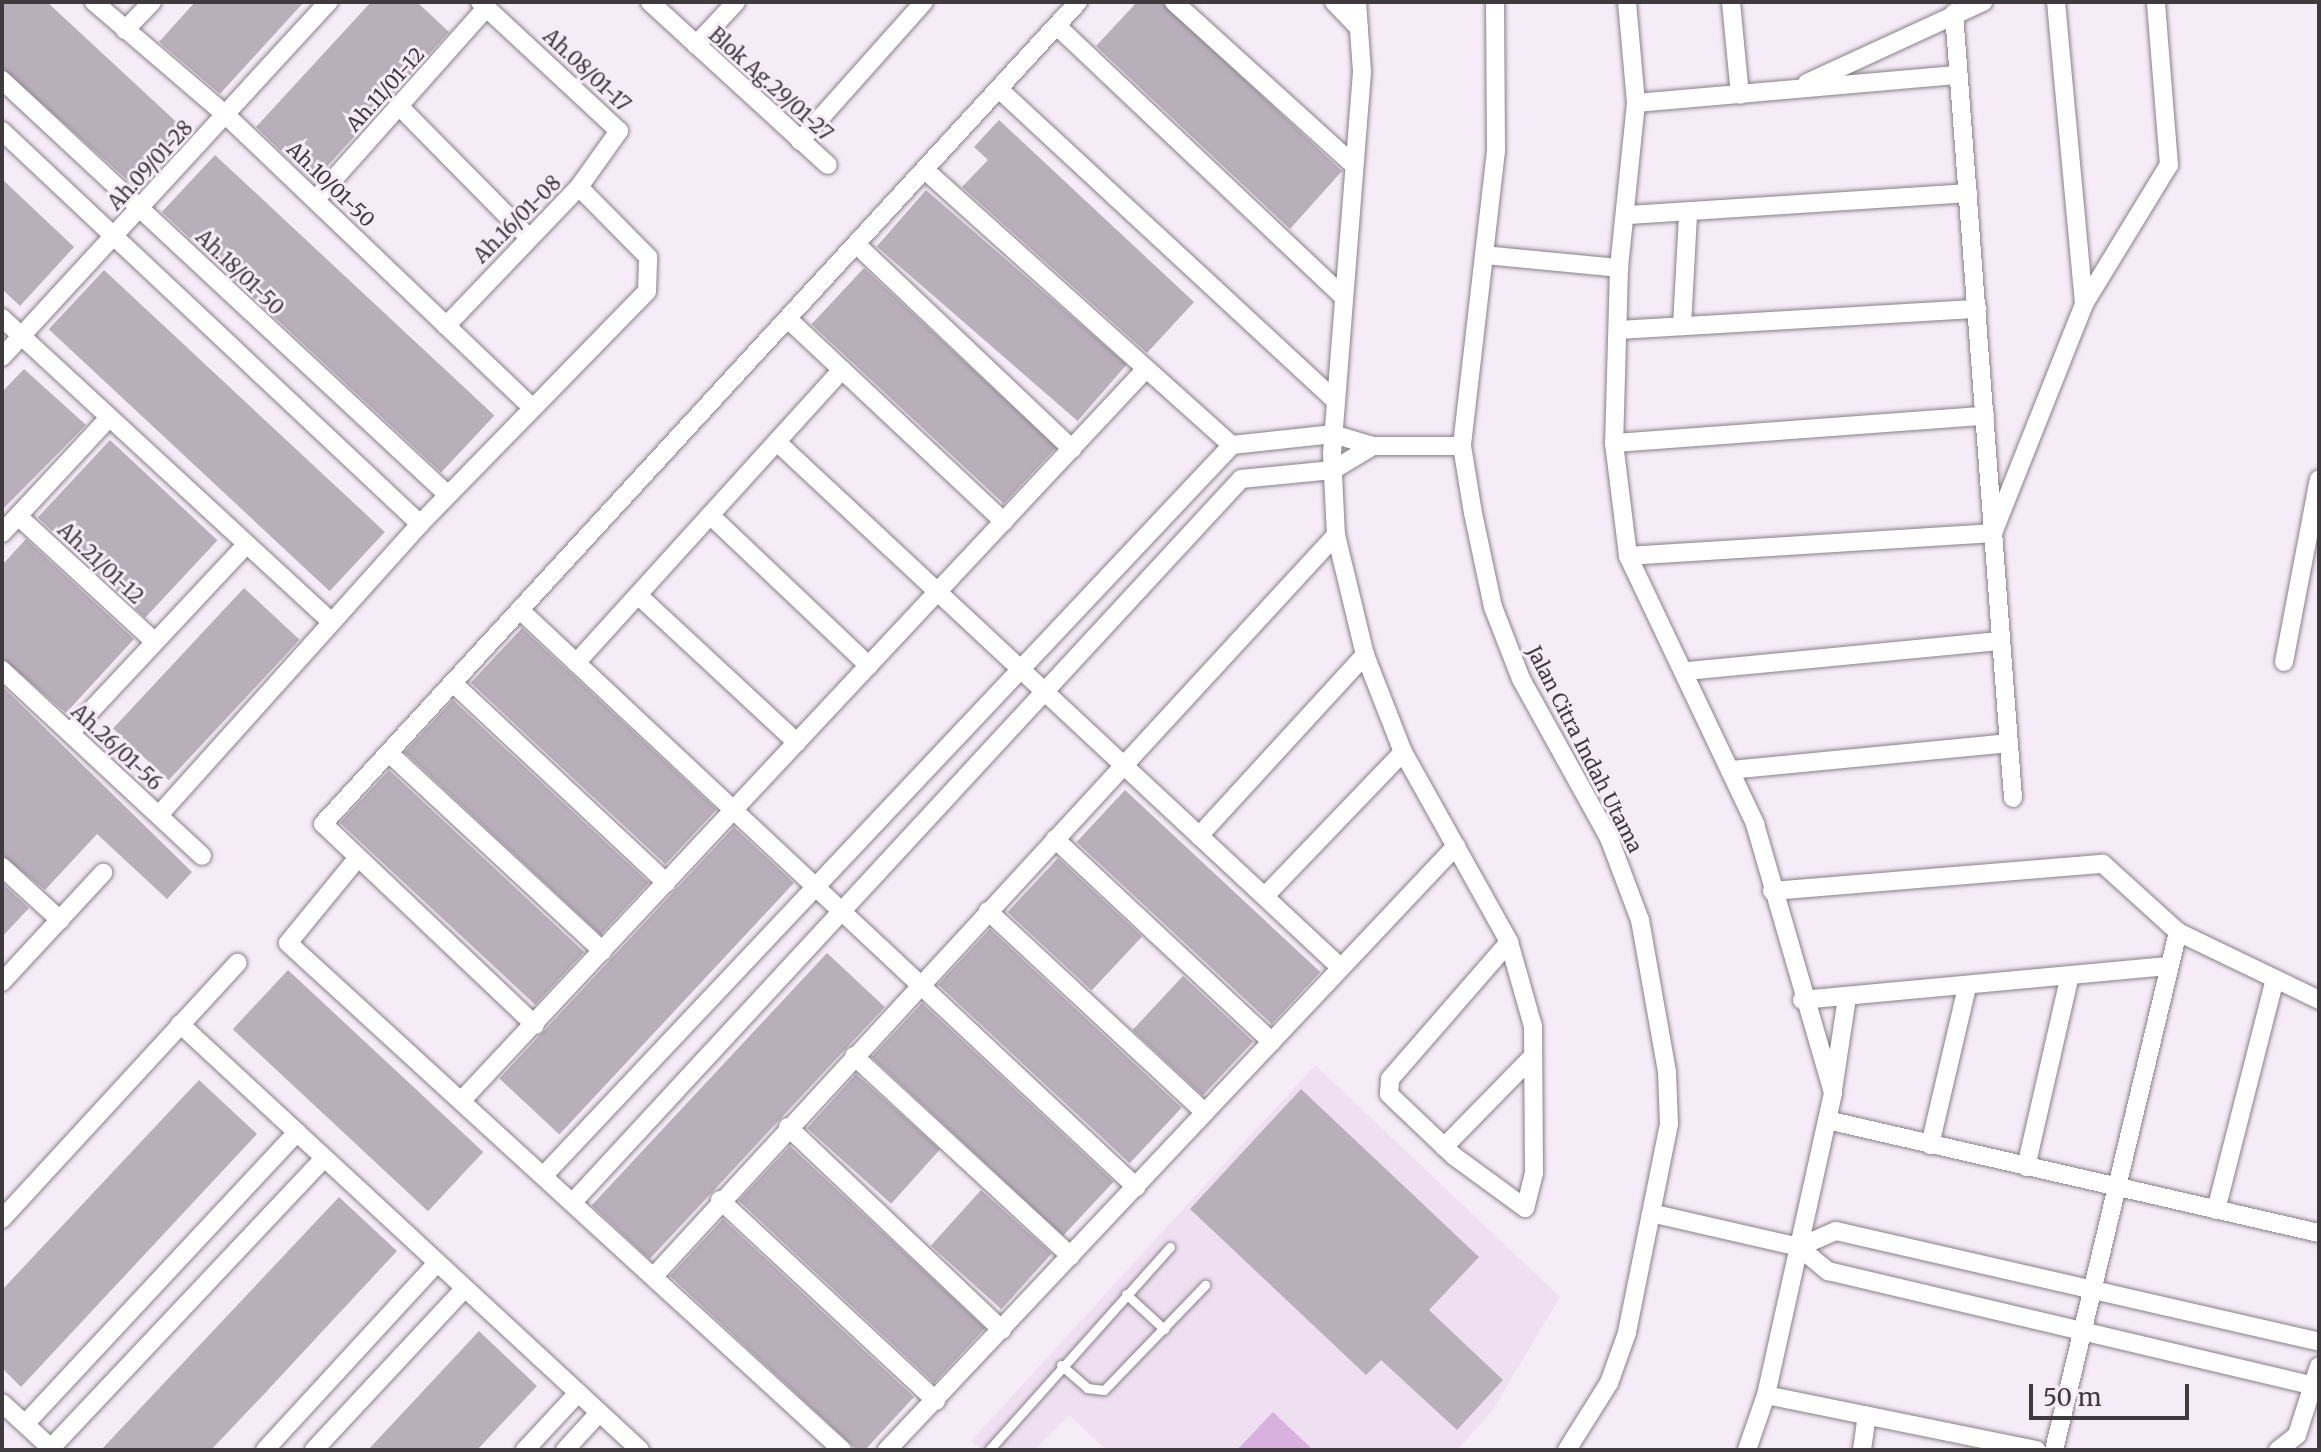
<!DOCTYPE html>
<style>
body{margin:0}
#map{position:relative;width:2321px;height:1452px;overflow:hidden;background:#f6ecf7;font-family:Merriweather,serif}
div>[style]{position:absolute}
.built>*{inset:0;background:#efe0f1}
.green>*{inset:0;background:#d8b1de}
.building>*{inset:0;background:#b8afba;transform-origin:0 0}
.roads{filter:drop-shadow(0 0 2px #888089) drop-shadow(0 0 2px #888089)}
.lane>*{height:9px;margin:-4.5px;padding:0 4.5px;transform-origin:4.5px;border-radius:4.5px;background:#fff}
.street>*{height:18px;margin:-9px;padding:0 9px;transform-origin:9px;border-radius:9px;background:#fff}
span{translate:-50% -50%;white-space:nowrap;text-align:center;line-height:1.15;-webkit-text-stroke:6px #f6ecf7;paint-order:stroke}
.street-label{font-size:20px;color:#3e3a3e}
.frame{position:absolute;inset:0;border:4px solid #3e3a3e;pointer-events:none}
.scale{position:absolute;left:2029px;top:1384px;width:160px;height:36px;box-sizing:border-box;border:4px solid #3e3a3e;border-top:0;padding-left:10px;font-size:24px;line-height:28px;white-space:nowrap;color:#3e3a3e;-webkit-text-stroke:6px #f6ecf7;paint-order:stroke}
</style>
<div id="map">
<div class="built">
<div style="clip-path:polygon(1315px 1065px,1560px 1297px,1492px 1411px,1457px 1450px,1106px 1450px,1069px 1415px,1035px 1450px,981px 1450px,971px 1441px)"></div>
</div>
<div class="green">
<div style="clip-path:polygon(1273px 1412px,1313px 1450px,1237px 1450px)"></div>
</div>
<div class="building">
<div style="clip-path:polygon(2px 2px,47px 2px,185px 130px,133px 185px,2px 68px)"></div>
<div style="clip-path:polygon(195px 2px,304px 2px,220px 94px,159px 42px)"></div>
<div style="clip-path:polygon(371px 2px,417px 2px,449px 32px,313px 182px,256px 127px)"></div>
<div style="clip-path:polygon(1137px 2px,1162px 2px,1342px 171px,1290px 229px,1096px 46px)"></div>
<div style="clip-path:polygon(999px 120px,1194px 302px,1147px 353px,962px 187px,988px 160px,974px 147px)"></div>
<div style="left:215px;top:155px;width:382px;height:78px;rotate:43deg"></div>
<div style="clip-path:polygon(2px 179px,74px 247px,20px 306px,2px 289px)"></div>
<div style="left:926px;top:190px;width:266px;height:75px;rotate:41deg"></div>
<div style="left:864px;top:268px;width:263px;height:77px;rotate:43deg"></div>
<div style="left:104px;top:270px;width:384px;height:81px;rotate:43deg"></div>
<div style="clip-path:polygon(24px 369px,86px 425px,2px 510px,2px 392px)"></div>
<div style="left:110px;top:440px;width:147px;height:106px;rotate:43deg"></div>
<div style="clip-path:polygon(26px 539px,134px 639px,66px 713px,2px 658px,2px 565px)"></div>
<div style="left:244px;top:588px;width:76px;height:192px;rotate:43deg"></div>
<div style="left:522px;top:628px;width:266px;height:75px;rotate:43deg"></div>
<div style="clip-path:polygon(2px 686px,192px 872px,167px 899px,97px 834px,45px 890px,2px 855px)"></div>
<div style="left:453px;top:700px;width:268px;height:71px;rotate:43deg"></div>
<div style="left:389px;top:770px;width:267px;height:72px;rotate:43deg"></div>
<div style="left:1125px;top:790px;width:267px;height:71px;rotate:43deg"></div>
<div style="left:734px;top:827px;width:82px;height:344px;rotate:43deg"></div>
<div style="left:1058px;top:858px;width:115px;height:74px;rotate:43deg"></div>
<div style="clip-path:polygon(2px 883px,29px 908px,2px 937px)"></div>
<div style="left:990px;top:929px;width:262px;height:76px;rotate:43deg"></div>
<div style="left:827px;top:953px;width:79px;height:345px;rotate:43deg"></div>
<div style="left:288px;top:970px;width:267px;height:81px;rotate:43deg"></div>
<div style="left:1183px;top:976px;width:96px;height:74px;rotate:43deg"></div>
<div style="left:922px;top:1003px;width:262px;height:74px;rotate:43deg"></div>
<div style="left:856px;top:1074px;width:113px;height:73px;rotate:42deg"></div>
<div style="clip-path:polygon(199px 1080px,257px 1134px,21px 1387px,2px 1368px,2px 1290px)"></div>
<div style="clip-path:polygon(1301px 1089px,1479px 1257px,1429px 1310px,1503px 1380px,1457px 1430px,1381px 1360px,1366px 1375px,1190px 1209px)"></div>
<div style="left:790px;top:1146px;width:267px;height:75px;rotate:43deg"></div>
<div style="left:981px;top:1190px;width:95px;height:75px;rotate:42deg"></div>
<div style="clip-path:polygon(339px 1197px,397px 1251px,266px 1392px,211px 1450px,101px 1450px)"></div>
<div style="clip-path:polygon(723px 1219px,914px 1397px,865px 1450px,857px 1450px,670px 1276px)"></div>
<div style="clip-path:polygon(479px 1331px,537px 1386px,477px 1450px,368px 1450px)"></div>
</div>
<div class="roads">
<div class="lane">
<div style="left:1126px;top:1294px;width:52px;rotate:42.6deg"></div>
<div style="left:1061px;top:1365px;width:35px;rotate:41deg"></div>
<div style="left:1087px;top:1388px;width:17px;rotate:7deg"></div>
<div style="left:1104px;top:1390px;width:146px;rotate:-46.1deg"></div>
<div style="left:989px;top:1450px;width:272px;rotate:-48.3deg"></div>
</div>
<div class="street">
<div style="left:94px;top:2px;width:175px;rotate:40.6deg"></div>
<div style="left:227px;top:116px;width:419px;rotate:43.7deg"></div>
<div style="left:650px;top:2px;width:241px;rotate:42.5deg"></div>
<div style="left:1174px;top:2px;width:243px;rotate:42.2deg"></div>
<div style="left:1334px;top:2px;width:36px;rotate:46deg"></div>
<div style="left:1357px;top:2px;width:70px;rotate:85.9deg"></div>
<div style="left:1362px;top:72px;width:383px;rotate:94.5deg"></div>
<div style="left:1332px;top:454px;width:81px;rotate:87.2deg"></div>
<div style="left:1336px;top:535px;width:123px;rotate:76.4deg"></div>
<div style="left:1365px;top:655px;width:104px;rotate:68.6deg"></div>
<div style="left:1403px;top:752px;width:218px;rotate:60.8deg"></div>
<div style="left:1509px;top:942px;width:87px;rotate:74.1deg"></div>
<div style="left:1533px;top:1026px;width:147px;rotate:89.6deg"></div>
<div style="left:1534px;top:1173px;width:36px;rotate:104deg"></div>
<div style="left:1525px;top:1208px;width:88px;rotate:-143.8deg"></div>
<div style="left:1454px;top:1156px;width:90px;rotate:-136.4deg"></div>
<div style="left:1389px;top:1094px;width:15px;rotate:-86deg"></div>
<div style="left:1390px;top:1079px;width:181px;rotate:-49deg"></div>
<div style="left:1495px;top:2px;width:149px;rotate:89.6deg"></div>
<div style="left:1496px;top:151px;width:297px;rotate:96.6deg"></div>
<div style="left:1462px;top:446px;width:68px;rotate:80.7deg"></div>
<div style="left:1473px;top:513px;width:96px;rotate:78deg"></div>
<div style="left:1493px;top:607px;width:77px;rotate:68.7deg"></div>
<div style="left:1521px;top:679px;width:182px;rotate:61deg"></div>
<div style="left:1609px;top:838px;width:88px;rotate:69.3deg"></div>
<div style="left:1640px;top:920px;width:154px;rotate:79.9deg"></div>
<div style="left:1667px;top:1072px;width:52px;rotate:87.8deg"></div>
<div style="left:1669px;top:1124px;width:213px;rotate:101.4deg"></div>
<div style="left:1627px;top:1333px;width:53px;rotate:109.8deg"></div>
<div style="left:1609px;top:1383px;width:79px;rotate:122.1deg"></div>
<div style="left:1627px;top:2px;width:101px;rotate:84.9deg"></div>
<div style="left:1636px;top:103px;width:166px;rotate:95.9deg"></div>
<div style="left:1619px;top:268px;width:175px;rotate:91.6deg"></div>
<div style="left:1614px;top:443px;width:114px;rotate:82.9deg"></div>
<div style="left:1628px;top:556px;width:297px;rotate:64.6deg"></div>
<div style="left:1755px;top:824px;width:280px;rotate:73.8deg"></div>
<div style="left:1833px;top:1093px;width:309px;rotate:102.5deg"></div>
<div style="left:1766px;top:1395px;width:58px;rotate:109.1deg"></div>
<div style="left:1731px;top:2px;width:93px;rotate:84.5deg"></div>
<div style="left:2056px;top:2px;width:303px;rotate:84.7deg"></div>
<div style="left:1954px;top:13px;width:787px;rotate:85.7deg"></div>
<div style="left:1057px;top:26px;width:395px;rotate:43.4deg"></div>
<div style="left:125px;top:30px;width:39px;rotate:-46deg"></div>
<div style="left:696px;top:45px;width:59px;rotate:-47.1deg"></div>
<div style="left:2px;top:80px;width:609px;rotate:42.94deg"></div>
<div style="left:1807px;top:83px;width:194px;rotate:-24.7deg"></div>
<div style="left:1001px;top:91px;width:456px;rotate:42.8deg"></div>
<div style="left:1636px;top:103px;width:324px;rotate:-5deg"></div>
<div style="left:399px;top:106px;width:184px;rotate:45.4deg"></div>
<div style="left:2px;top:131px;width:574px;rotate:43.23deg"></div>
<div style="left:800px;top:141px;width:186px;rotate:-48.3deg"></div>
<div style="left:925px;top:170px;width:412px;rotate:41.9deg"></div>
<div style="left:316px;top:199px;width:256px;rotate:-48.3deg"></div>
<div style="left:1630px;top:215px;width:339px;rotate:-3.7deg"></div>
<div style="left:856px;top:244px;width:298px;rotate:43.5deg"></div>
<div style="left:1484px;top:255px;width:136px;rotate:5.5deg"></div>
<div style="left:2px;top:318px;width:447px;rotate:42.7deg"></div>
<div style="left:788px;top:319px;width:296px;rotate:43.2deg"></div>
<div style="left:446px;top:326px;width:192px;rotate:-46.3deg"></div>
<div style="left:579px;top:187px;width:69px;rotate:-54.5deg"></div>
<div style="left:619px;top:131px;width:190px;rotate:-137.1deg"></div>
<div style="left:1682px;top:326px;width:112px;rotate:-86.9deg"></div>
<div style="left:1619px;top:330px;width:359px;rotate:-3.4deg"></div>
<div style="left:2px;top:357px;width:483px;rotate:-47.4deg"></div>
<div style="left:777px;top:442px;width:771px;rotate:43deg"></div>
<div style="left:1614px;top:443px;width:372px;rotate:-4.2deg"></div>
<div style="left:710px;top:515px;width:219px;rotate:43.5deg"></div>
<div style="left:18px;top:516px;width:186px;rotate:42.6deg"></div>
<div style="left:2px;top:533px;width:157px;rotate:-47.1deg"></div>
<div style="left:1628px;top:556px;width:366px;rotate:-3.6deg"></div>
<div style="left:1993px;top:533px;width:246px;rotate:-68.3deg"></div>
<div style="left:2084px;top:304px;width:163px;rotate:-58.6deg"></div>
<div style="left:2169px;top:165px;width:164px;rotate:-94.6deg"></div>
<div style="left:638px;top:595px;width:217px;rotate:42.9deg"></div>
<div style="left:521px;top:611px;width:843px;rotate:43.12deg"></div>
<div style="left:2284px;top:662px;width:186px;rotate:-79.2deg"></div>
<div style="left:576px;top:663px;width:396px;rotate:-47.8deg"></div>
<div style="left:2px;top:670px;width:273px;rotate:42.9deg"></div>
<div style="left:1687px;top:671px;width:315px;rotate:-5.5deg"></div>
<div style="left:454px;top:684px;width:291px;rotate:43.1deg"></div>
<div style="left:70px;top:733px;width:258px;rotate:-46.9deg"></div>
<div style="left:390px;top:754px;width:290px;rotate:42.8deg"></div>
<div style="left:1730px;top:770px;width:280px;rotate:-5.5deg"></div>
<div style="left:159px;top:815px;width:391px;rotate:-48.1deg"></div>
<div style="left:420px;top:524px;width:325px;rotate:-45.7deg"></div>
<div style="left:647px;top:291px;width:34px;rotate:-88deg"></div>
<div style="left:648px;top:257px;width:98px;rotate:-134.6deg"></div>
<div style="left:1199px;top:836px;width:246px;rotate:-47.5deg"></div>
<div style="left:1055px;top:839px;width:297px;rotate:43.1deg"></div>
<div style="left:356px;top:860px;width:107px;rotate:129.3deg"></div>
<div style="left:288px;top:943px;width:751px;rotate:42.46deg"></div>
<div style="left:2px;top:867px;width:79px;rotate:42.4deg"></div>
<div style="left:1772px;top:891px;width:332px;rotate:-4.7deg"></div>
<div style="left:2103px;top:864px;width:101px;rotate:42.2deg"></div>
<div style="left:2178px;top:932px;width:157px;rotate:25.7deg"></div>
<div style="left:1265px;top:896px;width:199px;rotate:-46.2deg"></div>
<div style="left:988px;top:911px;width:296px;rotate:42.9deg"></div>
<div style="left:2px;top:982px;width:149px;rotate:-47.2deg"></div>
<div style="left:1802px;top:1000px;width:369px;rotate:-5.3deg"></div>
<div style="left:180px;top:1024px;width:627px;rotate:42.8deg"></div>
<div style="left:535px;top:1025px;width:292px;rotate:-136.5deg"></div>
<div style="left:323px;top:824px;width:1116px;rotate:-47.43deg"></div>
<div style="left:854px;top:1056px;width:295px;rotate:42.7deg"></div>
<div style="left:1833px;top:1090px;width:94px;rotate:-81.4deg"></div>
<div style="left:463px;top:1099px;width:995px;rotate:-46.91deg"></div>
<div style="left:1827px;top:1120px;width:505px;rotate:12.94deg"></div>
<div style="left:788px;top:1127px;width:295px;rotate:43.5deg"></div>
<div style="left:1930px;top:1145px;width:162px;rotate:-76.8deg"></div>
<div style="left:1444px;top:1147px;width:127px;rotate:-45.6deg"></div>
<div style="left:2026px;top:1167px;width:193px;rotate:-77.1deg"></div>
<div style="left:546px;top:1173px;width:1000px;rotate:-46.7deg"></div>
<div style="left:1232px;top:445px;width:102px;rotate:-6.2deg"></div>
<div style="left:1333px;top:434px;width:42px;rotate:16.7deg"></div>
<div style="left:1373px;top:446px;width:89px"></div>
<div style="left:720px;top:1200px;width:295px;rotate:42.9deg"></div>
<div style="left:573px;top:1202px;width:984px;rotate:-47.26deg"></div>
<div style="left:1241px;top:479px;width:92px;rotate:-5.6deg"></div>
<div style="left:1333px;top:470px;width:47px;rotate:-31deg"></div>
<div style="left:2216px;top:1210px;width:238px;rotate:-75.7deg"></div>
<div style="left:1655px;top:1214px;width:148px;rotate:12.9deg"></div>
<div style="left:1799px;top:1247px;width:38px;rotate:40deg"></div>
<div style="left:1828px;top:1271px;width:500px;rotate:13.29deg"></div>
<div style="left:2px;top:1219px;width:348px;rotate:-47.4deg"></div>
<div style="left:1799px;top:1247px;width:40px;rotate:-23.4deg"></div>
<div style="left:1836px;top:1231px;width:496px;rotate:12.9deg"></div>
<div style="left:655px;top:1275px;width:1006px;rotate:-47.38deg"></div>
<div style="left:1766px;top:1395px;width:276px;rotate:11.5deg"></div>
<div style="left:2px;top:1403px;width:69px;rotate:42.7deg"></div>
<div style="left:25px;top:1424px;width:399px;rotate:-47deg"></div>
<div style="left:51px;top:1448px;width:398px;rotate:-46.7deg"></div>
<div style="left:265px;top:1450px;width:254px;rotate:-47.4deg"></div>
<div style="left:314px;top:1450px;width:221px;rotate:-47deg"></div>
<div style="left:525px;top:1450px;width:78px;rotate:-47.1deg"></div>
<div style="left:565px;top:1450px;width:50px;rotate:-47.4deg"></div>
<div style="left:887px;top:1450px;width:830px;rotate:-46.71deg"></div>
<div style="left:1862px;top:1450px;width:35px;rotate:-82deg"></div>
<div style="left:2054px;top:1450px;width:533px;rotate:-76.54deg"></div>
<div style="left:2278px;top:1450px;width:24px;rotate:-38deg"></div>
<div style="left:2297px;top:1435px;width:72px;rotate:-72.3deg"></div>
</div>
</div>
<div class="street-label">
<span style="left:587px;top:70px;rotate:43deg">Ah.08/01-17</span>
<span style="left:771px;top:84px;rotate:42deg">Blok Ag.29/01-27</span>
<span style="left:385px;top:89px;rotate:-48deg">Ah.11/01-12</span>
<span style="left:150px;top:165px;rotate:-47deg">Ah.09/01-28</span>
<span style="left:331px;top:184px;rotate:44deg">Ah.10/01-50</span>
<span style="left:517px;top:219px;rotate:-45deg">Ah.16/01-08</span>
<span style="left:240px;top:272px;rotate:44deg">Ah.18/01-50</span>
<span style="left:101px;top:563px;rotate:43deg">Ah.21/01-12</span>
<span style="left:117px;top:747px;rotate:43deg">Ah.26/01-56</span>
<span style="left:1585px;top:749px;rotate:63deg">Jalan Citra Indah Utama</span>
</div>
<div class="frame"></div>
<div class="scale">50 m</div>
</div>
